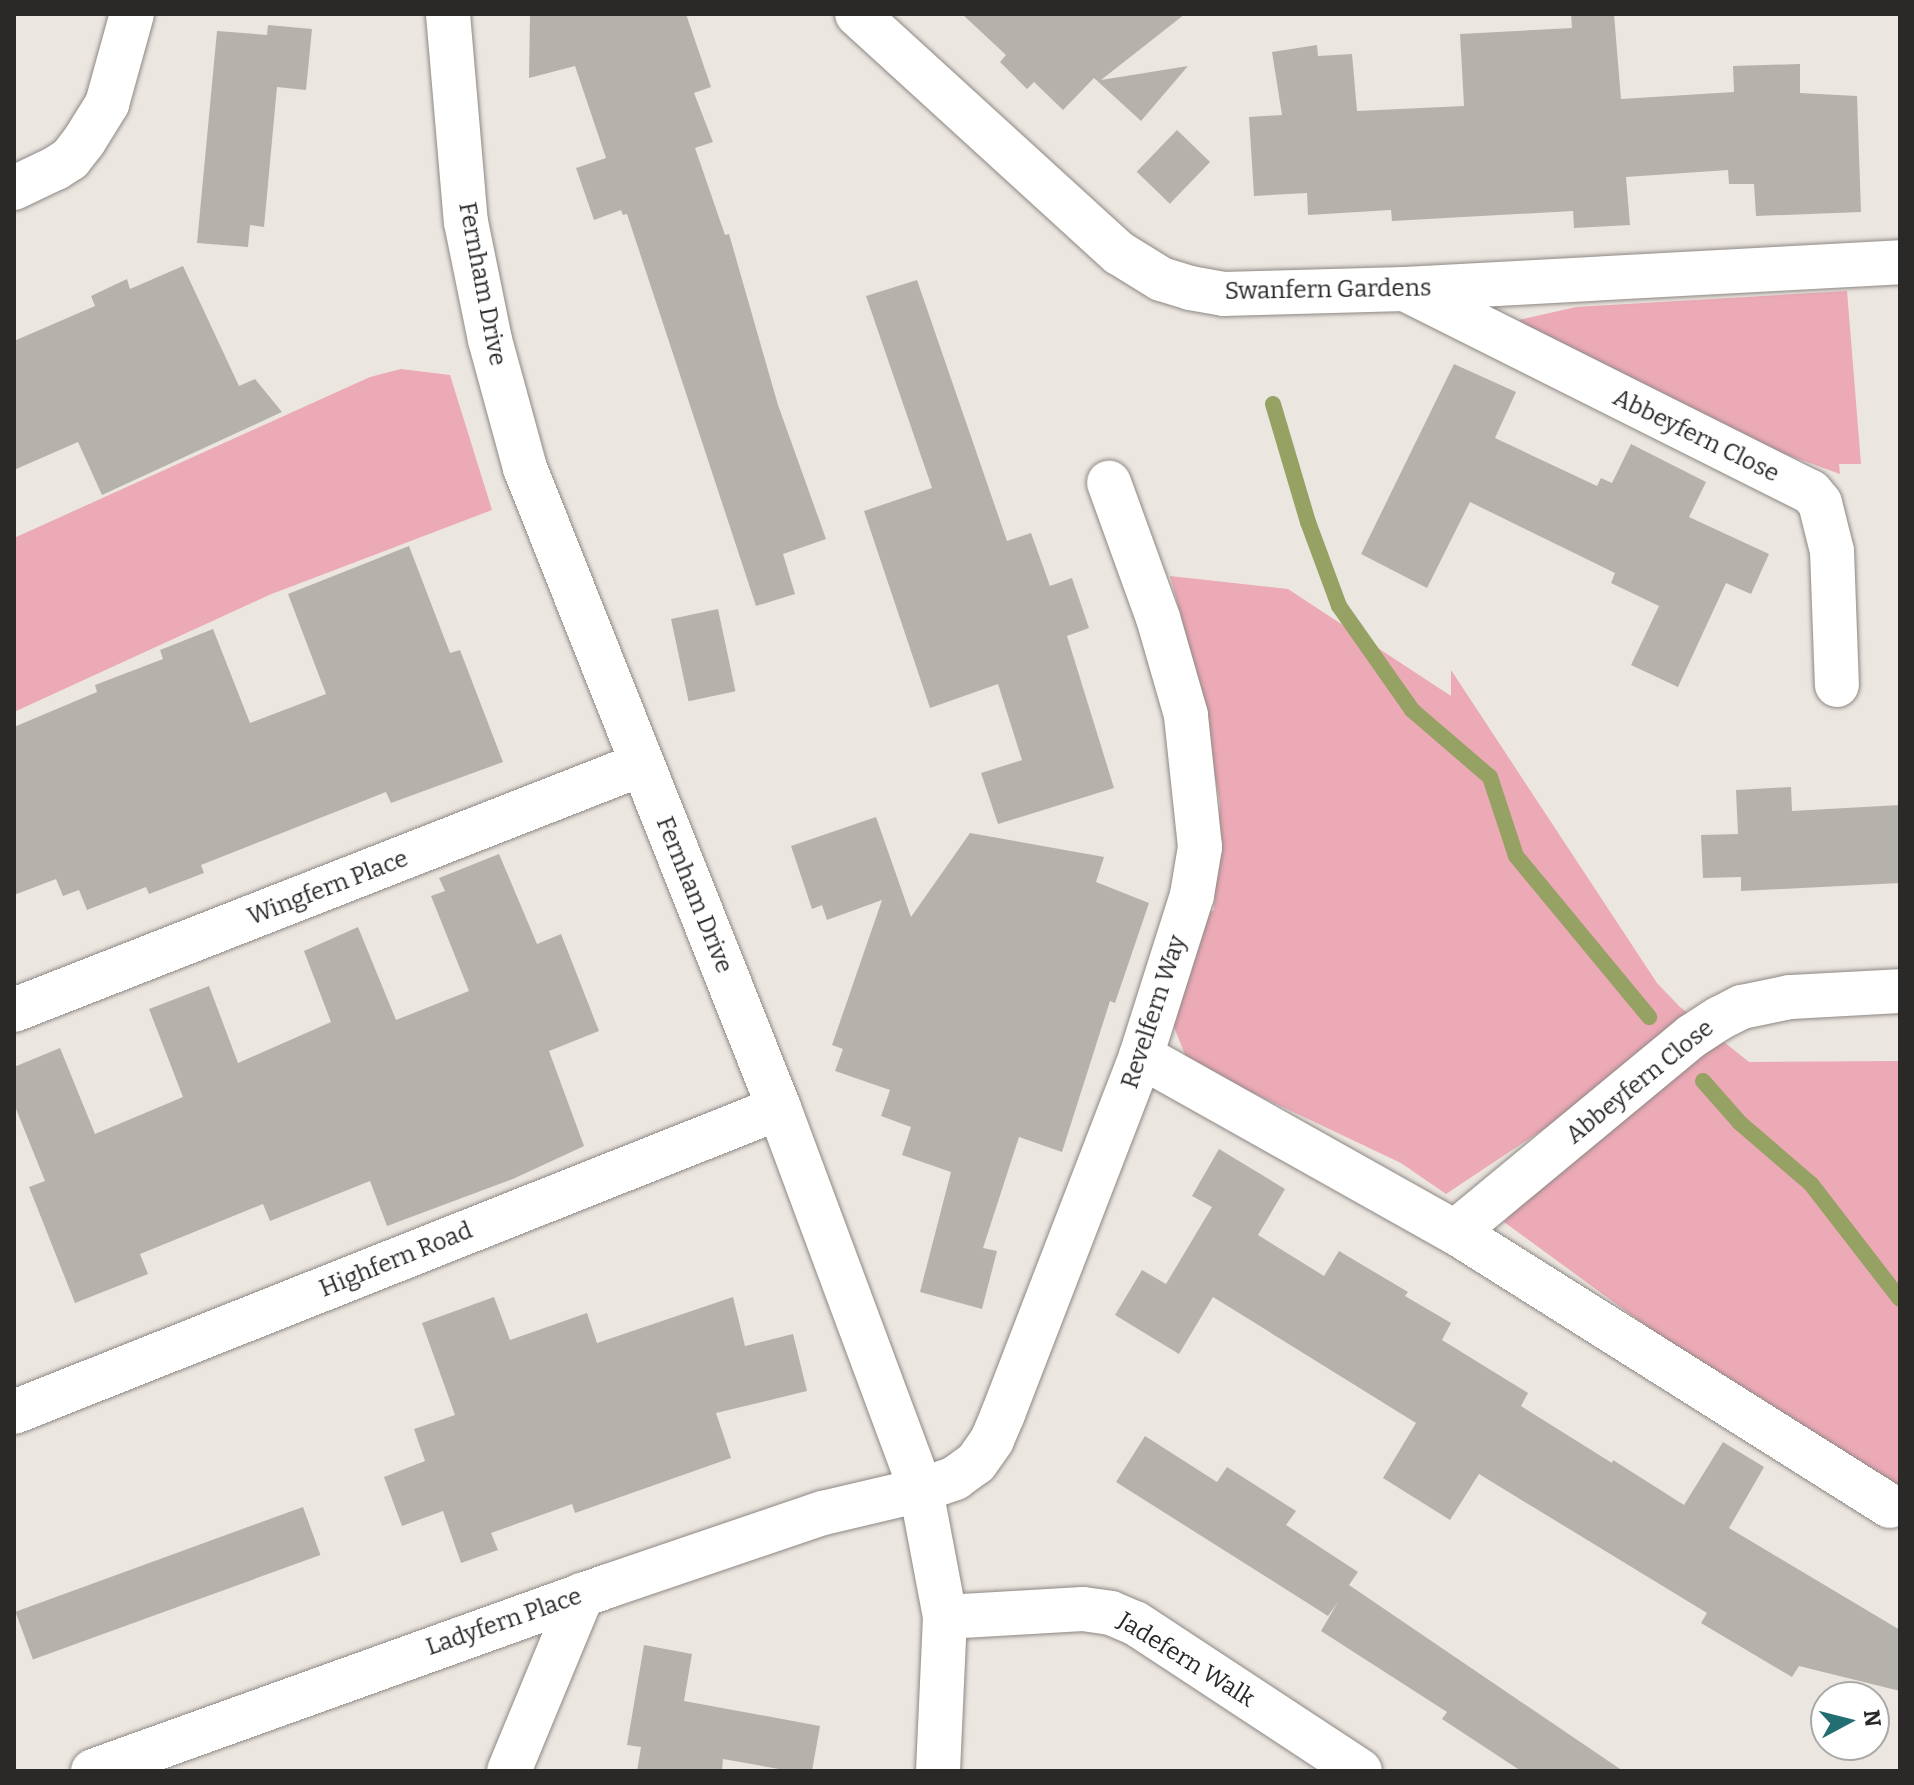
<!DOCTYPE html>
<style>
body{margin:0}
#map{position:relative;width:1914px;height:1785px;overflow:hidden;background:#ece6e0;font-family:Bitter,serif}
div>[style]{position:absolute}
.green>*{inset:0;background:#eca9b6}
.stream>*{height:16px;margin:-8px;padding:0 8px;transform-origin:8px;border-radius:8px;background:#96a164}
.building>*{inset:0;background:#b5b2ac;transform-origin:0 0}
.roads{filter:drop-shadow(0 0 2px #8e8884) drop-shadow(0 0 2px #8e8884)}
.minor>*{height:44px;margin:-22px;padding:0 22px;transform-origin:22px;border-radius:22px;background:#fff}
span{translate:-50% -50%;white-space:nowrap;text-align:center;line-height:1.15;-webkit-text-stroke:8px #fff;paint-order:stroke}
.street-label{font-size:24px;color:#2b2927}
.frame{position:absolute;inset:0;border:16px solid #2b2927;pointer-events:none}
.north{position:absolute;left:1810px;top:1681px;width:80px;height:80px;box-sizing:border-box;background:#fff;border:2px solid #aaa9a9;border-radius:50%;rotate:83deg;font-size:22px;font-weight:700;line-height:32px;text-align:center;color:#2b2927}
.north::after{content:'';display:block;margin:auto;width:28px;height:36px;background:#236e72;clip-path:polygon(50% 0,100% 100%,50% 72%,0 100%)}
</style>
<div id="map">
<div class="green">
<div style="clip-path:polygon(1847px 291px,1861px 464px,1839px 464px,1840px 474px,1707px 426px,1525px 337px,1519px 320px,1576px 307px)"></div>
<div style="clip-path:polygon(401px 369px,450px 375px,492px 510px,269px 595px,14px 712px,14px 538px,370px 377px)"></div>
<div style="clip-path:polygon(1170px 576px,1288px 589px,1451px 696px,1451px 670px,1657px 983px,1679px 1006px,1749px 1062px,1900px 1061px,1900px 1491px,1671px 1344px,1504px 1222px,1541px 1177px,1595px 1095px,1446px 1194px,1401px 1163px,1188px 1062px,1168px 1012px,1202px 916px,1214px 910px,1220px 803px,1193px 660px)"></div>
</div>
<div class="stream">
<div style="left:1273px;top:404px;width:123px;rotate:73.5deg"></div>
<div style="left:1308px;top:522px;width:90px;rotate:69.7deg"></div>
<div style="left:1339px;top:606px;width:127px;rotate:54.9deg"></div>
<div style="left:1412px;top:710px;width:103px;rotate:40.7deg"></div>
<div style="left:1490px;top:777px;width:83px;rotate:71.8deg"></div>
<div style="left:1516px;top:856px;width:209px;rotate:50.4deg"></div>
<div style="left:1703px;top:1081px;width:56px;rotate:48.6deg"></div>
<div style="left:1740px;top:1123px;width:94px;rotate:40.7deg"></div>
<div style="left:1811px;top:1184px;width:145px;rotate:52.3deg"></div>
</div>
<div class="building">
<div style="clip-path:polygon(530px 14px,686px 14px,711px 87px,694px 93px,713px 142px,695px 148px,725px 235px,729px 234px,778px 405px,826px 539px,783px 554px,795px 594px,756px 606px,627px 214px,623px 215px,621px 210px,594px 220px,576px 168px,606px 158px,575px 66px,529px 78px)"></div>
<div style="clip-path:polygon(962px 14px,1185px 14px,1101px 80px,1188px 66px,1141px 121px,1094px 78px,1063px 110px,1034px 82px,1027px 89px,1000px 62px,1006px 55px)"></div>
<div style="clip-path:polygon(1571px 14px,1614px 14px,1621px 99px,1734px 92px,1733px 66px,1800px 64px,1800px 93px,1857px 96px,1861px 212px,1756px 216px,1754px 184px,1729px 184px,1728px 170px,1626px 177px,1630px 225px,1574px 228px,1573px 211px,1392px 221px,1391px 210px,1308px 215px,1307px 193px,1254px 196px,1249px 117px,1282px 115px,1272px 52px,1317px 45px,1318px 56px,1352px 54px,1357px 111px,1464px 106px,1460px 34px,1572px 28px)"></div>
<div style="clip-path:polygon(268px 25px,312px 29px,306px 90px,277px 87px,264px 227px,250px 225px,248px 247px,197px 243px,217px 31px,267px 35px)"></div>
<div style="left:1177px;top:130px;width:46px;height:58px;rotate:44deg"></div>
<div style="clip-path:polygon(183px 266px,239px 386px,255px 379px,282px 412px,102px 495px,78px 442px,14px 470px,14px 341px,95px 306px,91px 296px,127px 279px,130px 289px)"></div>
<div style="clip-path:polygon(917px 280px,1007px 541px,1031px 533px,1050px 586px,1072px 578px,1089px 628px,1067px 636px,1114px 788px,998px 824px,981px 773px,1022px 760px,998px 684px,930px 708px,864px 511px,932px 488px,866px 296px)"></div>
<div style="clip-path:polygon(1454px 364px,1516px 392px,1495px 438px,1597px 486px,1601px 478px,1612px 483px,1631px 444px,1706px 482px,1689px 517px,1769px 554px,1751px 594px,1726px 583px,1678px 687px,1631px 665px,1659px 606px,1611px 583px,1615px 573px,1470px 502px,1427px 588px,1361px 554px)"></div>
<div style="clip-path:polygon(409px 546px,450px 653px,460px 650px,503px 762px,391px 803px,386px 792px,201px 865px,204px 873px,149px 894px,146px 887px,87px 910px,79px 890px,63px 896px,56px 879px,14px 895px,14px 727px,97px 692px,95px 685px,163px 659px,160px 650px,213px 629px,250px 723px,326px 694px,288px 594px)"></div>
<div style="left:718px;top:609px;width:84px;height:48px;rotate:78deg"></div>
<div style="clip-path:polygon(1791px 787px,1792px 811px,1900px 805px,1900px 883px,1741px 891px,1741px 877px,1703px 878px,1701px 835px,1738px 834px,1736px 790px)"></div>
<div style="clip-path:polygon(876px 817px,911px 917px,970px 833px,1104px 857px,1096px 882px,1149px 903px,1115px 1003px,1110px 1001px,1062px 1152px,1019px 1137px,983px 1248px,997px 1251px,982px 1309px,920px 1292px,951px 1172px,902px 1155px,911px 1127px,881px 1116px,890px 1090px,835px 1071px,843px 1049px,832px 1045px,882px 900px,827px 920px,822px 905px,812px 909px,791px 846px)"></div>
<div style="clip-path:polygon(499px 854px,537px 944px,561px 934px,599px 1031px,549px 1051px,584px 1146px,513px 1179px,387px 1226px,370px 1181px,270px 1221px,263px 1204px,140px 1254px,148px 1274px,75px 1303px,29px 1187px,45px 1181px,14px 1104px,14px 1067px,60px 1048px,95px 1134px,183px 1097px,149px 1009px,209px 986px,238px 1063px,331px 1022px,304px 951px,358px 927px,396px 1020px,469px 991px,431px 896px,445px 891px,439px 878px)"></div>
<div style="clip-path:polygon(1219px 1149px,1285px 1189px,1258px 1235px,1324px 1276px,1339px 1251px,1408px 1292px,1405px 1296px,1451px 1323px,1442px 1340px,1528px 1393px,1521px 1406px,1612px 1463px,1613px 1460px,1684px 1505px,1723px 1442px,1764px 1467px,1729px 1528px,1900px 1630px,1900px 1691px,1799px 1666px,1792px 1677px,1701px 1623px,1707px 1613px,1479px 1474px,1450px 1520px,1383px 1478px,1416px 1423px,1213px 1297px,1179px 1354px,1115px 1315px,1142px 1270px,1166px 1284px,1212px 1207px,1192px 1196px)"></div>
<div style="clip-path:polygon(494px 1297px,510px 1340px,587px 1313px,597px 1343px,733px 1297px,745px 1346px,793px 1334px,807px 1391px,716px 1413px,731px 1458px,575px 1513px,572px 1504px,491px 1533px,498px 1550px,461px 1563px,443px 1511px,402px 1526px,384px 1477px,425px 1461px,414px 1429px,455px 1415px,422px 1323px)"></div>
<div style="clip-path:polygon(1145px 1436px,1217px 1482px,1227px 1467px,1296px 1511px,1286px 1525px,1358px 1572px,1349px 1585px,1623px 1771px,1521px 1771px,1442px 1719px,1447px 1712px,1321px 1631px,1338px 1602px,1328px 1616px,1116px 1482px)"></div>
<div style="left:303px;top:1507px;width:51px;height:306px;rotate:70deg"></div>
<div style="clip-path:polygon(644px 1645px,692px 1654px,684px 1701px,820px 1726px,812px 1771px,790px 1771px,723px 1759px,722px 1771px,637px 1771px,641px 1747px,627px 1745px)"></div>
</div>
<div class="roads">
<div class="minor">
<div style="left:448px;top:14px;width:209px;rotate:85.1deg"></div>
<div style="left:466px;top:222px;width:120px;rotate:78.5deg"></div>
<div style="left:490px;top:340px;width:133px;rotate:74.7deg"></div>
<div style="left:525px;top:468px;width:689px;rotate:68.35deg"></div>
<div style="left:779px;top:1108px;width:408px;rotate:69.6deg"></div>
<div style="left:921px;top:1490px;width:129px;rotate:79.3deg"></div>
<div style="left:945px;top:1617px;width:154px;rotate:92.6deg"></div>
<div style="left:857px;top:14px;width:355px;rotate:42.4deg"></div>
<div style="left:1119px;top:253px;width:49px;rotate:31.8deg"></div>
<div style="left:1161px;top:279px;width:30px;rotate:17deg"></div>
<div style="left:1190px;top:288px;width:34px;rotate:10deg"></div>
<div style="left:1223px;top:294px;width:182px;rotate:-1.6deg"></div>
<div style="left:1405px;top:289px;width:496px;rotate:-3.1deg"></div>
<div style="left:14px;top:188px;width:47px;rotate:-25.5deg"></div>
<div style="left:56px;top:168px;width:17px;rotate:-33deg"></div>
<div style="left:70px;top:159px;width:23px;rotate:-52deg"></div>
<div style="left:84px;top:141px;width:44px;rotate:-58.1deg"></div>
<div style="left:107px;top:104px;width:93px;rotate:-74.5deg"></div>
<div style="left:1405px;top:289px;width:454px;rotate:26.6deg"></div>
<div style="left:1811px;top:492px;width:14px;rotate:51deg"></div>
<div style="left:1820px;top:503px;width:49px;rotate:76deg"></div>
<div style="left:1832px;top:551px;width:134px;rotate:87.9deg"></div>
<div style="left:14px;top:1010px;width:674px;rotate:-21.39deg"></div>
<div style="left:1141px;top:1056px;width:360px;rotate:29.3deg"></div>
<div style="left:1455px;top:1232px;width:514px;rotate:32.21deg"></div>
<div style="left:1455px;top:1232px;width:308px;rotate:-39.6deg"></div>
<div style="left:1692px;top:1036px;width:33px;rotate:-33deg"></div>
<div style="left:1720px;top:1018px;width:25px;rotate:-27deg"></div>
<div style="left:1742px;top:1007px;width:49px;rotate:-11.8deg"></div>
<div style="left:1790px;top:997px;width:110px;rotate:-3.1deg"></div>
<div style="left:14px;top:1412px;width:823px;rotate:-21.67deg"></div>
<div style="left:945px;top:1617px;width:138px;rotate:-3.3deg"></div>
<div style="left:1083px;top:1609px;width:28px;rotate:8deg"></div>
<div style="left:1111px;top:1613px;width:26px;rotate:23deg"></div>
<div style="left:1135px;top:1623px;width:269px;rotate:33.3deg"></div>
<div style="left:93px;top:1771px;width:547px;rotate:-19.76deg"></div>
<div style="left:608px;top:1586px;width:227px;rotate:-18.8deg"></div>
<div style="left:823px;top:1513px;width:101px;rotate:-13.2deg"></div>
<div style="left:921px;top:1490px;width:36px;rotate:-19deg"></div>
<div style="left:955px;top:1478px;width:26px;rotate:-36deg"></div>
<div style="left:976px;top:1463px;width:28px;rotate:-55deg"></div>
<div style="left:992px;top:1440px;width:28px;rotate:-67deg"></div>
<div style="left:1003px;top:1414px;width:384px;rotate:-68.9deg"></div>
<div style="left:1141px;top:1056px;width:169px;rotate:-72.4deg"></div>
<div style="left:1192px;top:895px;width:49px;rotate:-80.5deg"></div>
<div style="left:1200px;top:847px;width:133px;rotate:-96.1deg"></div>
<div style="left:1186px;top:715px;width:101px;rotate:-106.1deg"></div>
<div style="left:1158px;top:618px;width:144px;rotate:-109.9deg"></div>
<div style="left:509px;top:1771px;width:191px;rotate:-67.5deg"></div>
</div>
</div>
<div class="street-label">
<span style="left:482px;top:284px;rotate:79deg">Fernham Drive</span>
<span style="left:1328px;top:290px;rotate:-1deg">Swanfern Gardens</span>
<span style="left:1696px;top:436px;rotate:26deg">Abbeyfern Close</span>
<span style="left:328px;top:888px;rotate:-21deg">Wingfern Place</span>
<span style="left:694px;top:895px;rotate:68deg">Fernham Drive</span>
<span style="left:1154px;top:1012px;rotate:-72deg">Revelfern Way</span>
<span style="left:1640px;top:1082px;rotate:-39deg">Abbeyfern Close</span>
<span style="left:396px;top:1260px;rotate:-22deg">Highfern Road</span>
<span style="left:504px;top:1622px;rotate:-19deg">Ladyfern Place</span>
<span style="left:1186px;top:1660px;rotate:32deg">Jadefern Walk</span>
</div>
<div class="frame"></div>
<div class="north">N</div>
</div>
